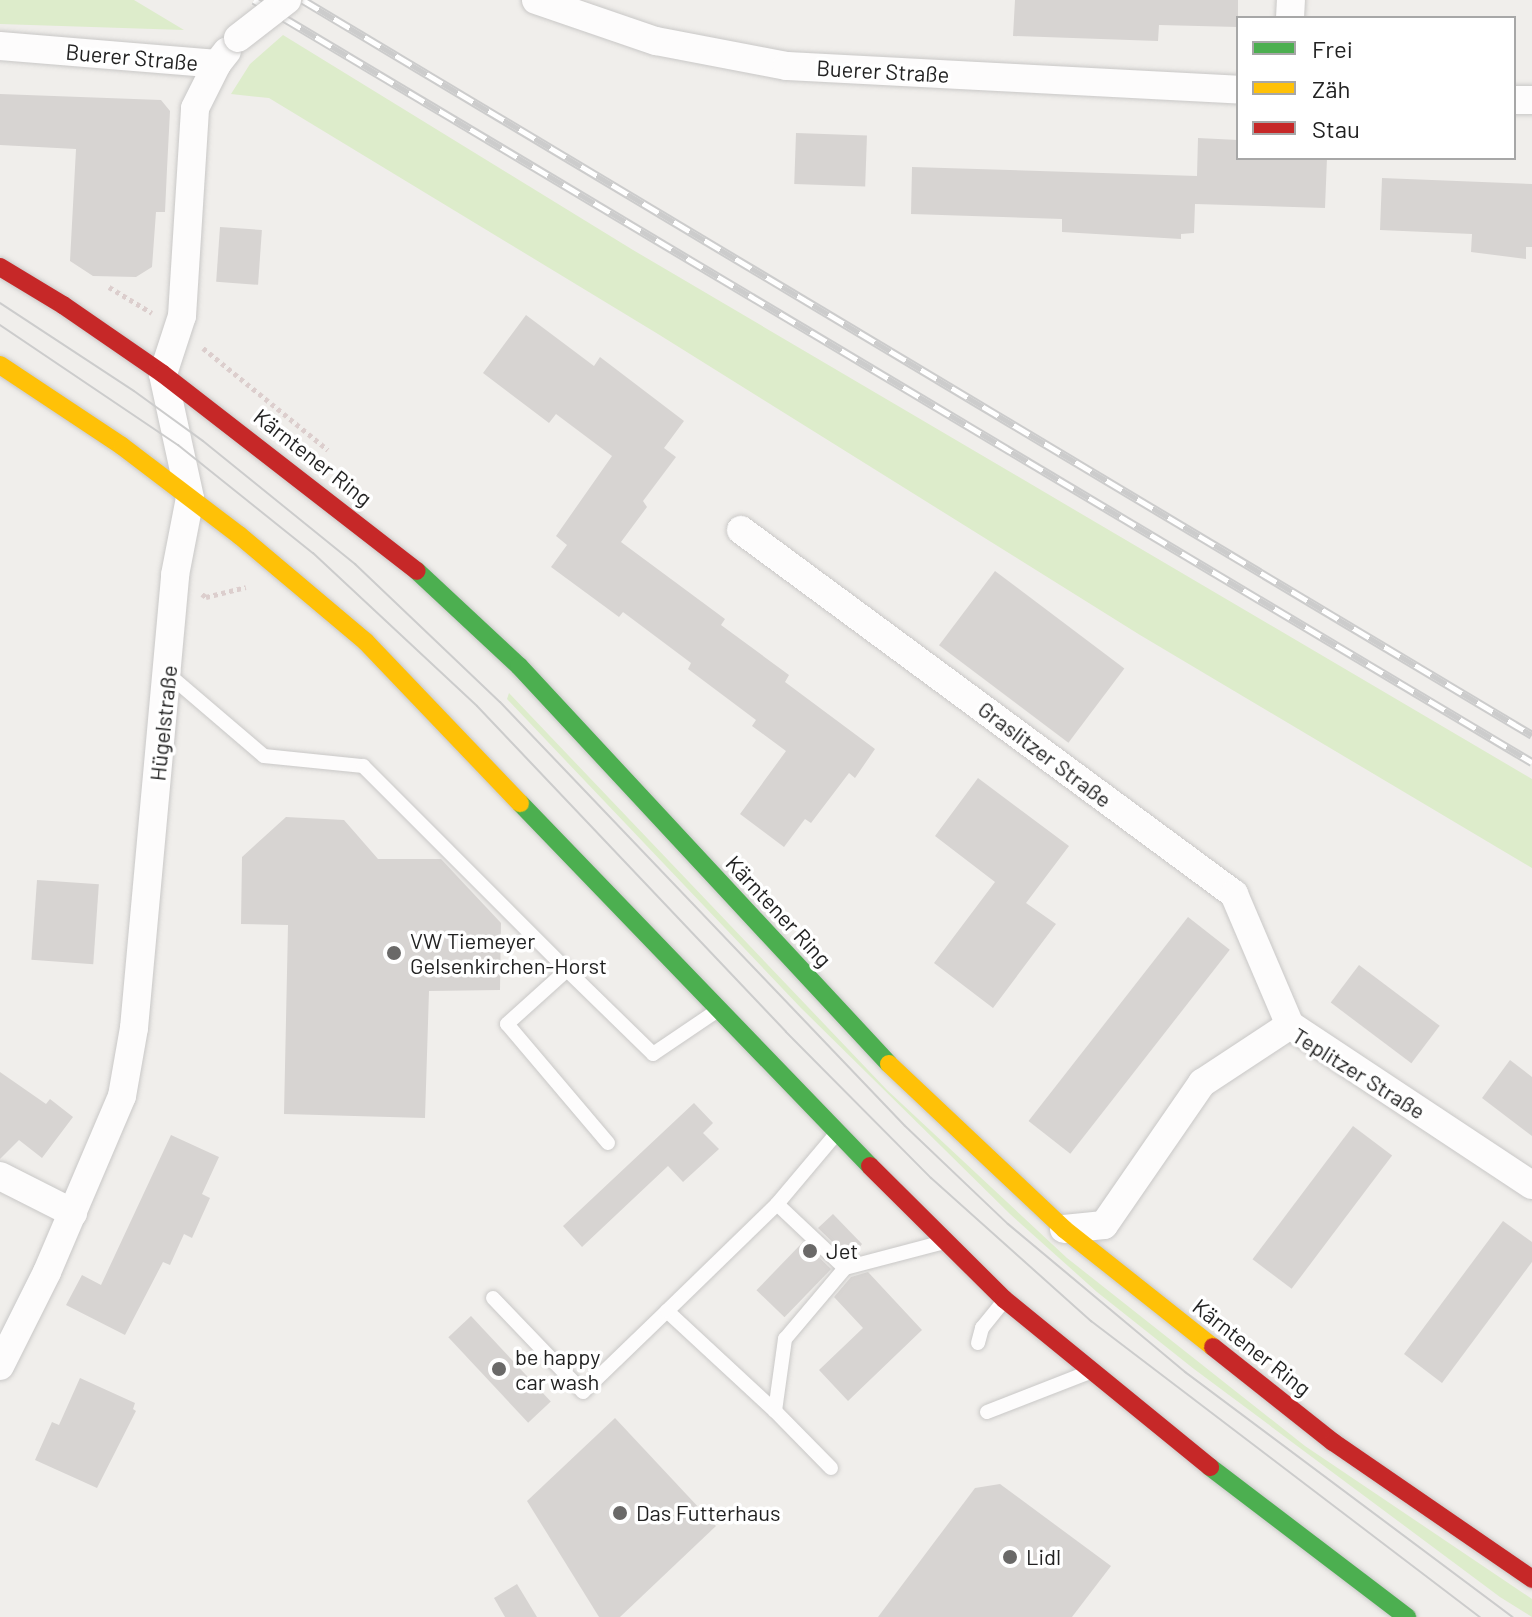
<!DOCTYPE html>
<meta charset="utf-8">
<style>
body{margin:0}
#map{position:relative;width:1532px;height:1617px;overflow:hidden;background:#f0eeeb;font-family:Barlow,sans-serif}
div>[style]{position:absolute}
.grass>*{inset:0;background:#ddeccb}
.building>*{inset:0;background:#d7d4d2;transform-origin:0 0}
.path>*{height:5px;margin-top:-2.5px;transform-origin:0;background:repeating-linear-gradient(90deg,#dccecd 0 4px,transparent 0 8px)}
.roads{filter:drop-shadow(0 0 2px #c9c8c7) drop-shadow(0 0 2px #c9c8c7)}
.lane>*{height:14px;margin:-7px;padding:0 7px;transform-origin:7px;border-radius:7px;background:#fdfcfc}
.street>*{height:28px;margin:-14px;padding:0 14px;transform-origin:14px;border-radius:14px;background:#fdfcfc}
.fast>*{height:18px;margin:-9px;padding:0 9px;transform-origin:9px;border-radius:9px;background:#4caf50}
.slow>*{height:18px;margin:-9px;padding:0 9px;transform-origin:9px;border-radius:9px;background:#ffc107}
.jam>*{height:18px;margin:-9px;padding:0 9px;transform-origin:9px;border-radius:9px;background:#c62828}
.tram>*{height:2px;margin:-1px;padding:0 1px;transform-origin:1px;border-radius:1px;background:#ccc}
.rail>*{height:9px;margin-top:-4.5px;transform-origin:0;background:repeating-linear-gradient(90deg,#fff 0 18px,#ccc 0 36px);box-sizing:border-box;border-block:2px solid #ccc}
.bridges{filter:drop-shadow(0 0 2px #c9c8c7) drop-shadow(0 0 2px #c9c8c7)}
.street-bridge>*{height:28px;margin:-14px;padding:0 14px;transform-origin:14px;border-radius:14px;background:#fdfcfc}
.dots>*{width:22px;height:22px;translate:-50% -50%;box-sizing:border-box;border:4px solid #fff;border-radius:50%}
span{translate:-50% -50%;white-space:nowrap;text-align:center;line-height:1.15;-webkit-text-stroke:7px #fff;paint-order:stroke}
.street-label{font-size:22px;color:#222}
.poi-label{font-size:22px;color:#222}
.left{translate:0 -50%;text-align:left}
.legend{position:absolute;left:1236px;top:16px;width:280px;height:144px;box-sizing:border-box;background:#fff;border:2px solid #a7a7a7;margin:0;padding:10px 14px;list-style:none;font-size:24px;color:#222}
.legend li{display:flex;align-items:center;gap:16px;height:40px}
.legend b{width:40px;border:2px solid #a7a7a7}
</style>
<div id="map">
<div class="grass">
<div style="clip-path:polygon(0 0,134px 0,184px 30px,0 24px)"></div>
<div style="clip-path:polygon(283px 35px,633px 250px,1532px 779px,1532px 868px,1140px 635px,658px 334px,269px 98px,231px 94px,250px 64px)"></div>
<div style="clip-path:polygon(509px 693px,887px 1090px,1067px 1258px,1305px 1446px,1532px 1599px,1532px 1617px,1500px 1597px,1194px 1369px,1097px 1292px,1010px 1214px,801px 1008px,507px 699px)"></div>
</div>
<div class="building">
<div style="clip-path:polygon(1015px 0,1238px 0,1238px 27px,1159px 25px,1158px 41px,1013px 36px)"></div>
<div style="clip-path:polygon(0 94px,161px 100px,170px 111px,167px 169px,165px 212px,156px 212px,152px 267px,136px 277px,93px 276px,70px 261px,76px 149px,0 145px)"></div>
<div style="left:796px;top:133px;width:71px;height:51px;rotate:2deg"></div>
<div style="clip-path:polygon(1198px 138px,1238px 140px,1238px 158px,1327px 158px,1325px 208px,1195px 204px,1194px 233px,1181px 234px,1181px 239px,1062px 232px,1062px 219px,911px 214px,912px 167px,1197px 176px)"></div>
<div style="clip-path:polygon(1382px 178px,1532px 184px,1532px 247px,1526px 247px,1526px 259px,1471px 252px,1472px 234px,1380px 230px)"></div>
<div style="left:220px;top:227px;width:42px;height:55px;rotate:4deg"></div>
<div style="clip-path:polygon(526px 315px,594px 366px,600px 357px,684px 421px,664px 448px,676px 457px,643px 501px,647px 507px,621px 542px,725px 619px,721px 625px,789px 675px,785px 682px,875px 749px,855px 778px,849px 773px,811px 823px,805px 819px,784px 847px,740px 814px,786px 751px,752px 726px,756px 720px,688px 669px,691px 663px,623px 612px,619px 617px,551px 567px,567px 545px,556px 536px,612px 456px,556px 414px,549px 423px,483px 373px)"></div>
<div style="left:995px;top:571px;width:162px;height:93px;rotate:37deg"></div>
<div style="clip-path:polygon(978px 778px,1069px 846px,1026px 903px,1056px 924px,993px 1008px,934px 963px,995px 882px,935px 836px)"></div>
<div style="clip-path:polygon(286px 817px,344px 820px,378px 859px,441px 859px,501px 923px,500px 990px,429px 991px,425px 1118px,284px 1114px,288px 925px,241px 924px,242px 857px)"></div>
<div style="left:37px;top:880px;width:62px;height:80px;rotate:4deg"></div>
<div style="left:1188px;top:917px;width:53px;height:259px;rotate:38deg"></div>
<div style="left:1359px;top:965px;width:101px;height:47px;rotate:37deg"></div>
<div style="clip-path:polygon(1510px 1060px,1532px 1077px,1532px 1136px,1482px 1098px)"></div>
<div style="clip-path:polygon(0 1072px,46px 1104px,50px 1099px,73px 1117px,42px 1158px,19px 1140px,0 1159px)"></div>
<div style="clip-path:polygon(694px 1103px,713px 1123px,703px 1133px,719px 1149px,683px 1182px,668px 1166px,582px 1247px,563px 1226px)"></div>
<div style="left:1353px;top:1126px;width:49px;height:167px;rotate:37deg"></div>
<div style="clip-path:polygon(171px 1135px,219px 1157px,202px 1194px,210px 1198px,192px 1238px,184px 1234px,170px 1265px,163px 1262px,125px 1335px,66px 1305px,82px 1275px,101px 1285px)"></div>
<div style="clip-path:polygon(833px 1214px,862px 1244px,853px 1256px,848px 1257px,818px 1228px)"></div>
<div style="clip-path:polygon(1503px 1221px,1532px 1242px,1532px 1262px,1442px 1383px,1404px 1354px)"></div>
<div style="left:803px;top:1242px;width:39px;height:67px;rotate:44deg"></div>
<div style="clip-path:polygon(868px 1272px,922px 1330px,848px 1401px,819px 1370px,863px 1328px,834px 1297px,851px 1277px)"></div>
<div style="left:471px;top:1316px;width:117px;height:31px;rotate:47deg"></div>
<div style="clip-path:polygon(80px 1378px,135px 1403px,133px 1409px,136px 1411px,97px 1488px,35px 1460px,52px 1422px,59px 1425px)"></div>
<div style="clip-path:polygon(615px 1418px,716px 1526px,620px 1617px,599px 1617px,527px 1501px)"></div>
<div style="clip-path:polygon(1000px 1484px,1111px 1566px,1072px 1617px,878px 1617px,975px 1488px)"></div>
<div style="clip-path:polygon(517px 1584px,537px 1617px,505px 1617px,494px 1598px)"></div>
</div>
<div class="path">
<div style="left:109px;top:287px;width:50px;rotate:31.2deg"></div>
<div style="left:203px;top:348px;width:161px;rotate:39.2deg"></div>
<div style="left:202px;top:594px;width:5px;rotate:37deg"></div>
<div style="left:206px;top:597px;width:41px;rotate:-14deg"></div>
</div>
<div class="roads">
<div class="lane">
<div style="left:168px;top:674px;width:126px;rotate:40.5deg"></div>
<div style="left:264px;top:756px;width:100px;rotate:5.8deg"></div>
<div style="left:363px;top:766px;width:288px;rotate:45deg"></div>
<div style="left:836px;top:1134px;width:92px;rotate:130.1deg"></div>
<div style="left:777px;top:1204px;width:93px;rotate:43.3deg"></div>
<div style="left:845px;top:1268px;width:98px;rotate:-14.7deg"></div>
<div style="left:608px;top:1143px;width:156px;rotate:-130.3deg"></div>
<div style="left:507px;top:1024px;width:81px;rotate:-42deg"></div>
<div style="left:567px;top:970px;width:120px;rotate:44.3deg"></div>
<div style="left:653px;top:1054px;width:75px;rotate:-34.1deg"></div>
<div style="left:493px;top:1298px;width:130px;rotate:46.2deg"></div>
<div style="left:583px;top:1392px;width:117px;rotate:-44deg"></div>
<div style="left:667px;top:1311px;width:147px;rotate:42.8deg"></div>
<div style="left:667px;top:1311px;width:153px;rotate:-44.2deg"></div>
<div style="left:978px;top:1343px;width:16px;rotate:-75deg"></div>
<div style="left:982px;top:1328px;width:32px;rotate:-51deg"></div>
<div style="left:987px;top:1412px;width:107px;rotate:-21.3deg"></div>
<div style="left:831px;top:1468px;width:80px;rotate:-134.5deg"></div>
<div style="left:775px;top:1411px;width:73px;rotate:-82.1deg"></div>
<div style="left:785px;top:1339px;width:93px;rotate:-49.8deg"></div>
</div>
<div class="street">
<div style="left:536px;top:0;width:127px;rotate:18.9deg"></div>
<div style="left:656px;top:41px;width:133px;rotate:10.8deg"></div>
<div style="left:787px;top:66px;width:452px;rotate:3deg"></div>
<div style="left:1290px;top:18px;width:18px;rotate:-87deg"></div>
<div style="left:0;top:46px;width:218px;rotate:4.7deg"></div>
<div style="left:217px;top:64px;width:16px;rotate:-52deg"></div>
<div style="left:1514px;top:100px;width:18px"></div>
<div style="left:741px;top:530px;width:613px;rotate:36.44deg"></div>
<div style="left:1234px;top:894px;width:142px;rotate:66.9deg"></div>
<div style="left:0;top:1176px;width:82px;rotate:26.9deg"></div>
<div style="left:1064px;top:1229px;width:40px;rotate:-5.7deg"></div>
<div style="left:1104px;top:1225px;width:173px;rotate:-55.4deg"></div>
<div style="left:1202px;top:1083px;width:105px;rotate:-33.4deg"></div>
<div style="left:1290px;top:1025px;width:290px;rotate:33.5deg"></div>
<div style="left:0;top:1366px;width:105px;rotate:-63.4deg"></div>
<div style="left:47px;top:1272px;width:191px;rotate:-66.9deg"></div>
<div style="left:122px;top:1096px;width:69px;rotate:-80deg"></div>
<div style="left:134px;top:1028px;width:455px;rotate:-84.8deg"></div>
<div style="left:175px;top:575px;width:78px;rotate:-79deg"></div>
<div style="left:190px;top:498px;width:127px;rotate:-102.3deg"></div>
<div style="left:163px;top:374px;width:61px;rotate:-71.9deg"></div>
<div style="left:182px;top:316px;width:208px;rotate:-86.4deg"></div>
<div style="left:195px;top:108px;width:49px;rotate:-63.4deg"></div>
</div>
<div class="fast">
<div style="left:417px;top:571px;width:139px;rotate:43deg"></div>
<div style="left:519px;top:666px;width:543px;rotate:47.09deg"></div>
<div style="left:520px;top:803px;width:504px;rotate:46.04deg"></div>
<div style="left:1210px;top:1467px;width:248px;rotate:37.3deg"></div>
</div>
<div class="slow">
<div style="left:0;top:365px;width:146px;rotate:33.6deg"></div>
<div style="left:122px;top:446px;width:147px;rotate:37.3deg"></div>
<div style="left:239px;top:535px;width:166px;rotate:40.1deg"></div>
<div style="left:366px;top:642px;width:223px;rotate:46.3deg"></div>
<div style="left:889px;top:1064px;width:241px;rotate:43.3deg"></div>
<div style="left:1064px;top:1229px;width:190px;rotate:38.4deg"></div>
</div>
<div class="jam">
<div style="left:0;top:267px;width:74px;rotate:31.1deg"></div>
<div style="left:63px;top:305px;width:121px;rotate:34.6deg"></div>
<div style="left:163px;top:374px;width:321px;rotate:37.8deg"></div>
<div style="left:870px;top:1166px;width:189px;rotate:44.8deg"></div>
<div style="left:1004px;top:1299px;width:266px;rotate:39.2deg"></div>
<div style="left:1213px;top:1347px;width:153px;rotate:38.4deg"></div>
<div style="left:1333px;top:1442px;width:242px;rotate:34.5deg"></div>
</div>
</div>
<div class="tram">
<div style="left:0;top:303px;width:160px;rotate:33.3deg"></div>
<div style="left:134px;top:391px;width:85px;rotate:35.9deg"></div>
<div style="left:203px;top:441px;width:196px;rotate:39deg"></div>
<div style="left:355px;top:564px;width:200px;rotate:43.6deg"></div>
<div style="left:500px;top:702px;width:586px;rotate:46.31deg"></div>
<div style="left:905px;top:1126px;width:142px;rotate:43.6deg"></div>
<div style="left:1008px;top:1224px;width:231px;rotate:39.9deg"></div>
<div style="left:1185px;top:1372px;width:409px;rotate:36.8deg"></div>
<div style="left:0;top:325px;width:215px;rotate:34deg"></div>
<div style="left:178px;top:445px;width:173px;rotate:38.7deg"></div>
<div style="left:313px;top:553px;width:224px;rotate:43deg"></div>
<div style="left:477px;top:706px;width:449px;rotate:46.5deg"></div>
<div style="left:786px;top:1032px;width:206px;rotate:45.2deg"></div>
<div style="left:931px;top:1178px;width:215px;rotate:41.8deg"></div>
<div style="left:1091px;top:1321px;width:489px;rotate:37.3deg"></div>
</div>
<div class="rail">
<div style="left:254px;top:0;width:1488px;rotate:30.81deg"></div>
<div style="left:303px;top:0;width:1432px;rotate:30.88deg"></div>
</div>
<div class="bridges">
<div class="street-bridge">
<div style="left:238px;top:38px;width:62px;rotate:-37.8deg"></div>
</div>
</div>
<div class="dots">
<div style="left:394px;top:953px;background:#6a6968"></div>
<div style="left:810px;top:1251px;background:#6a6968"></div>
<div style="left:499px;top:1369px;background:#6a6968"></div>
<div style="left:620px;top:1513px;background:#6a6968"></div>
<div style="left:1010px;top:1557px;background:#6a6968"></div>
</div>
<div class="street-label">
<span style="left:132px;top:57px;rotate:5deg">Buerer Straße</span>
<span style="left:883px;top:71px;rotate:3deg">Buerer Straße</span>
<span style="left:313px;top:457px;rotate:38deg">Kärntener Ring</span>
<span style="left:163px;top:723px;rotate:-84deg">Hügelstraße</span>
<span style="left:1045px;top:754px;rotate:37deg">Graslitzer Straße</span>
<span style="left:779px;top:911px;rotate:47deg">Kärntener Ring</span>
<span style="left:1359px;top:1073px;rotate:32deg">Teplitzer Straße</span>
<span style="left:1252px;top:1347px;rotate:38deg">Kärntener Ring</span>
</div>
<div class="poi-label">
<span class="left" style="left:410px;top:953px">VW Tiemeyer<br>Gelsenkirchen-Horst</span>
<span class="left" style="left:826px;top:1251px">Jet</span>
<span class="left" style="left:515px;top:1369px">be happy<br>car wash</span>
<span class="left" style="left:636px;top:1513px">Das Futterhaus</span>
<span class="left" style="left:1026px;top:1557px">Lidl</span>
</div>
<ul class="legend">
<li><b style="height:10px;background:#4caf50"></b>Frei</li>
<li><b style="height:10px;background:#ffc107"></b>Zäh</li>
<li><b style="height:10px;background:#c62828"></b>Stau</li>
</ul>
</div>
